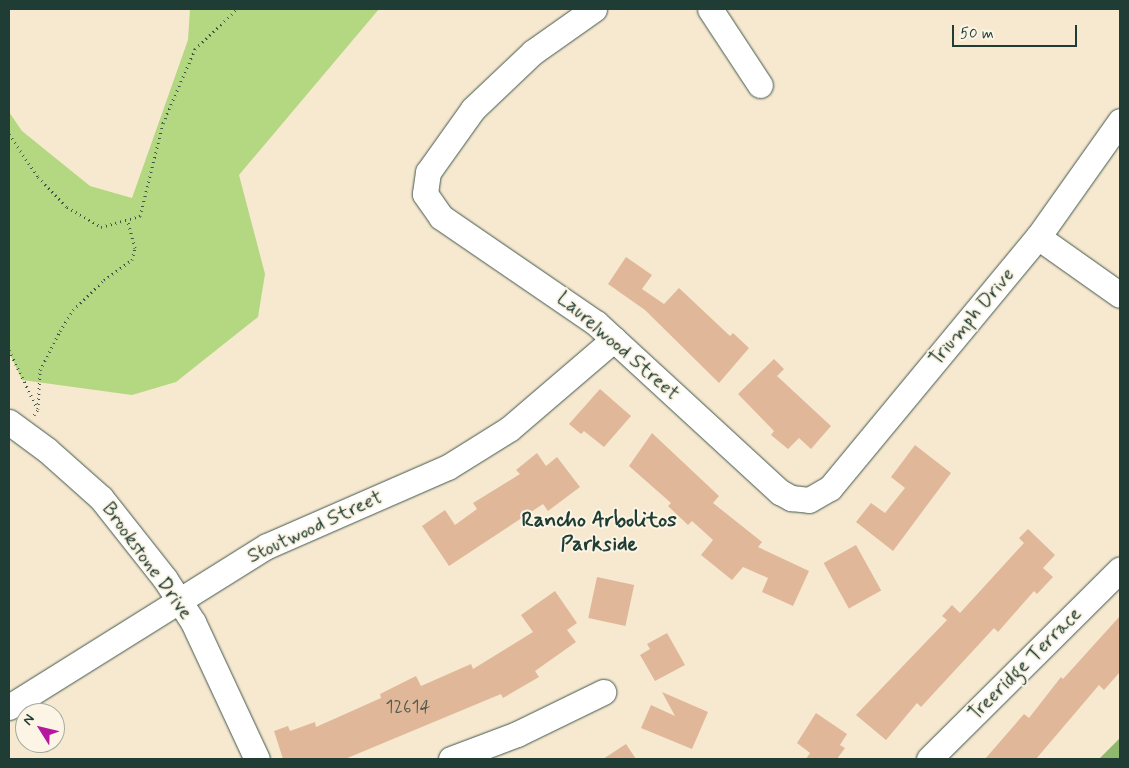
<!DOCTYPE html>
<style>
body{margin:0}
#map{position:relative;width:1129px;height:768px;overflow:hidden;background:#f7e8d0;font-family:Mynerve,sans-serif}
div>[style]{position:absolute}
.green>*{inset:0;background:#b4d881}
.forest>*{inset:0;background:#8fb86f}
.building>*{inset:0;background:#e0b899;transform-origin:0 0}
.path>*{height:3px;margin-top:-1.5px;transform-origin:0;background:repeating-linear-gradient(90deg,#3f574b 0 1px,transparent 0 5px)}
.roads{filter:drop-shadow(0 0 1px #3f574b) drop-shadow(0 0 1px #3f574b)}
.minor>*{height:25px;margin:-12.5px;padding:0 12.5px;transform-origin:12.5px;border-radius:12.5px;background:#fff}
span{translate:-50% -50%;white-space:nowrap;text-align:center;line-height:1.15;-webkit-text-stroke:4px #fcf5e5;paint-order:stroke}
.number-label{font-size:18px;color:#4f5c4d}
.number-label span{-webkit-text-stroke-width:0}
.street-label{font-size:20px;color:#1f3d34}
.neighbourhood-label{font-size:21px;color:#1f3d34;font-weight:700}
.frame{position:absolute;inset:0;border:10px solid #1f3d34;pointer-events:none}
.north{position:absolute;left:15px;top:703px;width:50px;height:50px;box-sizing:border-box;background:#fcf5e5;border:1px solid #a4ab9e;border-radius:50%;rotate:306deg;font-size:14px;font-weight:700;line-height:20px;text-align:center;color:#1f3d34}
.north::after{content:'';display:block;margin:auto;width:18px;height:22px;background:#b5179e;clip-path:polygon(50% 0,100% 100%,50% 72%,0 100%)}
.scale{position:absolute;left:952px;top:25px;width:125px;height:22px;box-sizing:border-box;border:2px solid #1f3d34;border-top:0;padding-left:6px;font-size:15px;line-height:18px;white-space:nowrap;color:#1f3d34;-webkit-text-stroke:4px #fcf5e5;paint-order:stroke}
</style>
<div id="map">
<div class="green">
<div style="clip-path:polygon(190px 9px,379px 9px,239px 175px,265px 274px,258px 317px,176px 382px,132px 395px,22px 380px,9px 352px,9px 112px,22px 131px,90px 186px,132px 198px,188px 40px)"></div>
</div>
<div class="forest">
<div style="clip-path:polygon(1120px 738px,1120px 759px,1099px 759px)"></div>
</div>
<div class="building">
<div style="clip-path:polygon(626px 257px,652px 275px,642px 289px,664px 304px,679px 288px,730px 336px,733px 333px,749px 348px,719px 383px,645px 310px,608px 284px)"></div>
<div style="clip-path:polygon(774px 359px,784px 369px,777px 376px,831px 426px,811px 449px,799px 438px,788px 449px,771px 435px,774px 431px,738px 394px)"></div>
<div style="clip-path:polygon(600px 389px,631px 416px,604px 447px,584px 431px,581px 434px,569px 424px)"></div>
<div style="clip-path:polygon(652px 433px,719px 496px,713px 503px,762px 542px,758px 547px,809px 571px,793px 606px,762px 592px,768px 578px,743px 567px,732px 580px,701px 555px,713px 540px,692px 521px,688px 525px,668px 506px,671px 503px,629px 466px)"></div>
<div style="clip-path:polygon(915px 445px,951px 473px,893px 551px,856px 522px,871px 503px,885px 513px,905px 488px,891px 477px)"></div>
<div style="clip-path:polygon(537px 453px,546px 466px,557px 457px,580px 487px,548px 511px,543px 504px,449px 566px,422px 526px,445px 510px,455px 525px,477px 509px,473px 503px,520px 474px,516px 470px)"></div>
<div style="clip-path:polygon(1028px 529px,1055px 555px,1043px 568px,1053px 577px,1037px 594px,1034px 591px,998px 632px,994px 628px,921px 707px,917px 703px,886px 740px,856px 715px,947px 620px,942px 616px,952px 605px,960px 613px,1024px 543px,1019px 538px)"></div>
<div style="left:856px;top:545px;width:52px;height:37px;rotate:61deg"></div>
<div style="left:597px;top:577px;width:38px;height:42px;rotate:12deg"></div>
<div style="clip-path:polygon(555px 591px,577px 623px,567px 630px,576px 642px,535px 671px,539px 677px,503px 698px,501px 694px,345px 759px,283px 759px,274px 731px,288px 726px,290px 731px,315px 722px,316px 727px,381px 698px,380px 694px,416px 676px,421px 686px,471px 664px,473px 669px,533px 632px,521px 615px)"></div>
<div style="clip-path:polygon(1120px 616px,1120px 672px,1104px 690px,1099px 685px,1036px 759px,985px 759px,1024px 714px,1029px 718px,1061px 677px,1063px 679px)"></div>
<div style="clip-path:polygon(667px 633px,685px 665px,655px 681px,640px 655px,650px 649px,647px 644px)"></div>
<div style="clip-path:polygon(662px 692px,708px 712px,692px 749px,641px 728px,651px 705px,675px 716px)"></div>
<div style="clip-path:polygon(816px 713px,847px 734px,840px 745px,845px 748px,837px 759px,806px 759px,810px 753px,797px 743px)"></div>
<div style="clip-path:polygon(626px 744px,636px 759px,603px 759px)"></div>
</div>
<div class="path">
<div style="left:9px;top:134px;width:52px;rotate:56deg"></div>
<div style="left:38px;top:177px;width:42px;rotate:46deg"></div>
<div style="left:67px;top:207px;width:39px;rotate:30deg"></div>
<div style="left:101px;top:227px;width:41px;rotate:-15.8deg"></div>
<div style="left:140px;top:216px;width:96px;rotate:-76.1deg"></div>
<div style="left:163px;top:123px;width:81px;rotate:-66.6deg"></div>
<div style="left:195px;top:49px;width:58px;rotate:-43.6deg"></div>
<div style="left:9px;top:350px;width:64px;rotate:64.2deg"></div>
<div style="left:34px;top:415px;width:7px;rotate:-56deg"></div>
<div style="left:38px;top:409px;width:39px;rotate:-87deg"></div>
<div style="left:40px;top:370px;width:44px;rotate:-62.9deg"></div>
<div style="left:60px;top:331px;width:25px;rotate:-58deg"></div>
<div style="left:73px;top:310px;width:43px;rotate:-44.1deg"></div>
<div style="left:104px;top:280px;width:34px;rotate:-36deg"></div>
<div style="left:132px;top:260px;width:12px;rotate:-76deg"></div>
<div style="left:135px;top:248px;width:30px;rotate:-105deg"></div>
</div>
<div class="roads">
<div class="minor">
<div style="left:594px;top:9px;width:75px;rotate:144.8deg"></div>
<div style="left:533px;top:52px;width:83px;rotate:136.5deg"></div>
<div style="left:473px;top:109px;width:77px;rotate:125.5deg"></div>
<div style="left:428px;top:172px;width:22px;rotate:98deg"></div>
<div style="left:425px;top:194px;width:28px;rotate:55deg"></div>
<div style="left:441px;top:217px;width:188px;rotate:34.4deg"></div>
<div style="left:596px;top:323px;width:250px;rotate:42.6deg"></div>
<div style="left:780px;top:492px;width:13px;rotate:29deg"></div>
<div style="left:791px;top:498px;width:18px;rotate:6deg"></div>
<div style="left:809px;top:500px;width:24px;rotate:-30deg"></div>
<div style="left:830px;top:488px;width:326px;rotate:-50.4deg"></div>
<div style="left:1038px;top:237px;width:142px;rotate:-54.7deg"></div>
<div style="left:710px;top:9px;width:91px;rotate:56.7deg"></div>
<div style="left:1038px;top:237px;width:100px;rotate:35.3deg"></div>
<div style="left:9px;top:422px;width:47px;rotate:36.4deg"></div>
<div style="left:47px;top:450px;width:72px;rotate:41.6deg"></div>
<div style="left:101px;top:498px;width:103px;rotate:51.7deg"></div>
<div style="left:165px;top:579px;width:51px;rotate:56.9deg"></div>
<div style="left:193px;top:622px;width:151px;rotate:65deg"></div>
<div style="left:9px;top:707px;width:304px;rotate:-32deg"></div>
<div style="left:267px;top:546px;width:197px;rotate:-23.6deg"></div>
<div style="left:448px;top:467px;width:72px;rotate:-31.9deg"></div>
<div style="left:509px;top:429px;width:138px;rotate:-40.6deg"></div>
<div style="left:451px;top:759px;width:71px;rotate:-20.7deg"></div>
<div style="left:517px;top:734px;width:96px;rotate:-26deg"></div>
<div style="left:929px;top:759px;width:269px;rotate:-44.8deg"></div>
</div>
</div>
<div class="number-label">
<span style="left:408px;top:707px">12614</span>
</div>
<div class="street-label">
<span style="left:972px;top:317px;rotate:-50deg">Triumph Drive</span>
<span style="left:618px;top:346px;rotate:41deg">Laurelwood Street</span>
<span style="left:315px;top:527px;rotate:-25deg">Stoutwood Street</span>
<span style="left:147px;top:561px;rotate:54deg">Brookstone Drive</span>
<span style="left:1025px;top:664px;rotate:-45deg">Treeridge Terrace</span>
</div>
<div class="neighbourhood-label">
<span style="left:599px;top:532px">Rancho Arbolitos<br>Parkside</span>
</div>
<div class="frame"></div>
<div class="north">N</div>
<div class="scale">50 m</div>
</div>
